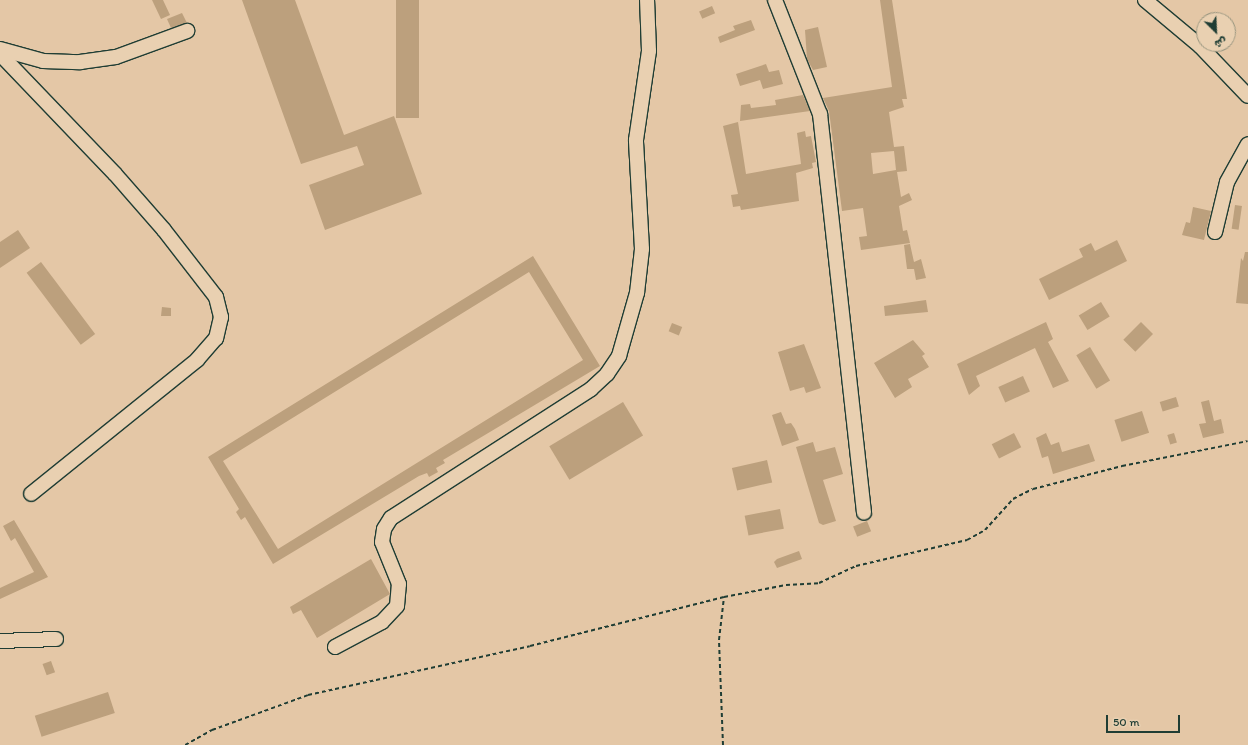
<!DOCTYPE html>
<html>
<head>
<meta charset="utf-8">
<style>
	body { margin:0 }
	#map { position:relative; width:1248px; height:745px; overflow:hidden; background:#e4c7a6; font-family:Itim,"Playpen Sans Arabic",sans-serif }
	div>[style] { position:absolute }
	.building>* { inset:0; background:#bca07d; transform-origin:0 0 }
	.path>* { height:2px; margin-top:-1px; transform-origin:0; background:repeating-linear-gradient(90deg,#1f3d34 0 4px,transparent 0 7px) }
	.roads { filter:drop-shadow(1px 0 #1f3d34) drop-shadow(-1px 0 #1f3d34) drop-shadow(0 1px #1f3d34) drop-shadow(0 -1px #1f3d34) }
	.minor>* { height:14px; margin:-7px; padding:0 7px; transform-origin:7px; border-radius:7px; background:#e9d0b1 }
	span { translate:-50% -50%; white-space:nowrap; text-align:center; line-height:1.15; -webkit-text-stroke:3px #e9d0b1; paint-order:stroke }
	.north { position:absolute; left:1196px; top:12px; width:40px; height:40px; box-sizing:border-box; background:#e9d0b1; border:1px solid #98957f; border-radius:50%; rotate:156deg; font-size:11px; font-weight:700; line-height:16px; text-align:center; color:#1f3d34 }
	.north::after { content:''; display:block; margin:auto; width:14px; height:18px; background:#1f3d34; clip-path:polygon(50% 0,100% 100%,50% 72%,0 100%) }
	.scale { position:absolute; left:1106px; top:715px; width:74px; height:18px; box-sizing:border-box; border:2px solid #1f3d34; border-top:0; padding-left:5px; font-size:12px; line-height:14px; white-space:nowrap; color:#1f3d34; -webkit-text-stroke:3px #e9d0b1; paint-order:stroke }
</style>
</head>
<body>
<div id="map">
	<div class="building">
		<i style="clip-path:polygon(152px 0,163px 0,170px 15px,161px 19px)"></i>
		<i style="clip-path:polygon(242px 0,295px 0,344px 135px,394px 116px,422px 194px,325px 230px,309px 185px,364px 165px,357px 146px,301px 164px)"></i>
		<i style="left:396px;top:0;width:23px;height:118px"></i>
		<i style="clip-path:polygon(evenodd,880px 0,892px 0,907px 99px,902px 99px,904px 107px,889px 112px,894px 147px,904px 146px,907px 171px,897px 172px,901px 197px,909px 193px,912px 200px,899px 206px,903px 231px,907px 230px,910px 243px,861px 250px,859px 237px,867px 236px,863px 208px,842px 211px,829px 111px,823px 98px,892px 87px,880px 0,894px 151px,896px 170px,873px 174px,871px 153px,894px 151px)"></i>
		<i style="left:712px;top:6px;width:8px;height:14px;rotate:67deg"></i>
		<i style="clip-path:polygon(182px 13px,187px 23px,171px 28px,167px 19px)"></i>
		<i style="clip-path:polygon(751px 20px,755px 30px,720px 43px,718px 37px,735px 30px,733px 26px)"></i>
		<i style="clip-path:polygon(818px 27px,827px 67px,813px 70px,807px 59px,805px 30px)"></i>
		<i style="clip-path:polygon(766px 64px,769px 72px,779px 70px,783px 84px,763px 89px,760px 80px,740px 86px,736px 74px)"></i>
		<i style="clip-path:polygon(803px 95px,810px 111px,740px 121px,741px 105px,750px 104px,751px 108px,776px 105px,775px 100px)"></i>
		<i style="clip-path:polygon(738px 122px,746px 174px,801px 164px,797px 133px,805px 131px,806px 137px,811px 136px,816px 162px,812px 163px,813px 168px,796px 173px,799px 201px,741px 210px,740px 206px,733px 207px,731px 195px,738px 194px,723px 126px)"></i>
		<i style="left:1235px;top:205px;width:7px;height:24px;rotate:8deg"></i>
		<i style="clip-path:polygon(1193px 207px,1211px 211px,1204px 240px,1182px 235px,1186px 222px,1190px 223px)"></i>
		<i style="clip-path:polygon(18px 230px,30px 248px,0 268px,0 242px)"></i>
		<i style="clip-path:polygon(1117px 240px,1127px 261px,1049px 300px,1039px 279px,1083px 257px,1079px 249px,1091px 243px,1095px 251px)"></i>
		<i style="clip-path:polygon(910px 244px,914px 262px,921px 259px,926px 278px,916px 280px,914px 269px,907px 269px,904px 245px)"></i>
		<i style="clip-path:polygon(1245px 252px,1248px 252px,1248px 304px,1236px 303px,1241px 258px,1243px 261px)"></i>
		<i style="clip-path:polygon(evenodd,533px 256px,600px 366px,443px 460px,445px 463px,436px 468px,438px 472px,429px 477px,427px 473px,419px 476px,273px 564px,245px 517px,241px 520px,236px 512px,239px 509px,208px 457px,533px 256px,529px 272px,583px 360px,278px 549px,223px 461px,529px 272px)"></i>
		<i style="left:41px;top:262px;width:90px;height:18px;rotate:53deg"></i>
		<i style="clip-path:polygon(926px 300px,928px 312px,885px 316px,884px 306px)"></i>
		<i style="left:1101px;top:302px;width:17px;height:26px;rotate:59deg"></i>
		<i style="clip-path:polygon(162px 307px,171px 308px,171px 316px,161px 316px)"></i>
		<i style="clip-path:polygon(1046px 322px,1053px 339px,1048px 342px,1069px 381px,1053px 388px,1035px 348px,976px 376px,980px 386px,969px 395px,957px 364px)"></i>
		<i style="left:1141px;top:322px;width:17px;height:25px;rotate:45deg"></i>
		<i style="left:672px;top:323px;width:11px;height:9px;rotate:22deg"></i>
		<i style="clip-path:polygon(913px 340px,925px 354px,922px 356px,929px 367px,908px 379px,912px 387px,895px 398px,874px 363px)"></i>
		<i style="clip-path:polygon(804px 344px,821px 388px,806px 393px,804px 387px,790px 391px,778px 352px)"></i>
		<i style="left:1090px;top:347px;width:39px;height:16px;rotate:59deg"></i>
		<i style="left:1023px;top:376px;width:17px;height:27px;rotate:66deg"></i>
		<i style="left:1176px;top:397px;width:10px;height:17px;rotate:73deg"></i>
		<i style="clip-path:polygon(1209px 400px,1214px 421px,1221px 419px,1224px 433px,1203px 438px,1199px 424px,1206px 423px,1201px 402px)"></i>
		<i style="left:623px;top:402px;width:39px;height:86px;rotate:59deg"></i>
		<i style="left:1142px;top:411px;width:23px;height:29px;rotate:72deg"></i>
		<i style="clip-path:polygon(781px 412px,786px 424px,791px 423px,795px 429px,799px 440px,782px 446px,772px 415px)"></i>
		<i style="left:1014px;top:433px;width:16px;height:25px;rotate:63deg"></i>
		<i style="clip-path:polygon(1046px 433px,1051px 445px,1059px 442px,1062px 452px,1089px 444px,1095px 461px,1053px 474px,1048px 456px,1042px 458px,1036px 438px)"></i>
		<i style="left:1174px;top:433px;width:10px;height:7px;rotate:73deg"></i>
		<i style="clip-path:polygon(813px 442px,816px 452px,835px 447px,843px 474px,823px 480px,836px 521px,823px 525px,819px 523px,796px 447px)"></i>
		<i style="left:767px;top:460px;width:23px;height:36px;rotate:77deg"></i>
		<i style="left:780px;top:509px;width:20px;height:36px;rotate:79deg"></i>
		<i style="clip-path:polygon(14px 520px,48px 577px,0 599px,0 588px,34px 572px,15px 538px,11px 541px,3px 526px)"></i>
		<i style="left:867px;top:521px;width:11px;height:15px;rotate:68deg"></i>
		<i style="clip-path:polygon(799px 551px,802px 559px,777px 568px,774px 562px,777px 559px)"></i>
		<i style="clip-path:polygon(371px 559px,390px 594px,317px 638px,301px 610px,293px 614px,290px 607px)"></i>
		<i style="left:51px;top:661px;width:12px;height:9px;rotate:70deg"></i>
		<i style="left:108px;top:692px;width:22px;height:77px;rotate:72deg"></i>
	</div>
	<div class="path">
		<i style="left:185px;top:745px;width:31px;rotate:-29deg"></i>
		<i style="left:212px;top:730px;width:102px;rotate:-20deg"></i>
		<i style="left:308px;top:695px;width:227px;rotate:-12.4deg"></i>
		<i style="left:530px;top:646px;width:200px;rotate:-14.2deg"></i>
		<i style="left:724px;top:597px;width:63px;rotate:-11deg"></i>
		<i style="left:786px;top:585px;width:33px;rotate:-3deg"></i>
		<i style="left:819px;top:583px;width:41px;rotate:-24.7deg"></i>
		<i style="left:856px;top:566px;width:114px;rotate:-13.2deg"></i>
		<i style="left:967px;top:540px;width:21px;rotate:-29deg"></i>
		<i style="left:985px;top:530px;width:42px;rotate:-47.9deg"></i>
		<i style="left:1013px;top:499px;width:22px;rotate:-27deg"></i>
		<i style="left:1033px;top:489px;width:92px;rotate:-14.5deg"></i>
		<i style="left:1122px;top:466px;width:128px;rotate:-11.2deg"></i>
		<i style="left:723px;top:745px;width:105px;rotate:-92.2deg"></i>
		<i style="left:719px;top:640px;width:43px;rotate:-83.4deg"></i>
	</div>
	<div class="roads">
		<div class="minor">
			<i style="left:775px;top:0;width:123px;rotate:68.5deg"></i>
			<i style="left:820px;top:114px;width:401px;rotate:83.7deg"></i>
			<i style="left:1145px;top:0;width:72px;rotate:39.9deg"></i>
			<i style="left:1200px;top:46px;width:69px;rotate:46.2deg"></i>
			<i style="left:0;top:49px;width:45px;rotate:15.6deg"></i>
			<i style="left:43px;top:61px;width:37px;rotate:2deg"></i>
			<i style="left:80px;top:62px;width:36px;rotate:-8deg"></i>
			<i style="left:116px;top:57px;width:76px;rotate:-20.1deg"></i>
			<i style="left:0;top:54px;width:166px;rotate:46.2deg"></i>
			<i style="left:115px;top:174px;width:74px;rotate:48.8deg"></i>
			<i style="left:164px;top:230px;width:85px;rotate:52.2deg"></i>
			<i style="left:216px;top:297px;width:21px;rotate:76deg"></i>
			<i style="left:221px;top:317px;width:22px;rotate:103deg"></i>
			<i style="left:216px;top:338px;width:29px;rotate:131deg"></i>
			<i style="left:197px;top:360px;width:213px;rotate:141.1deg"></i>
			<i style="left:1215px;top:232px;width:51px;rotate:-76.5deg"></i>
			<i style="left:1227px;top:182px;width:43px;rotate:-61.1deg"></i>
			<i style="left:0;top:641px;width:56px;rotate:-2deg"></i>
			<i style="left:335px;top:647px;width:53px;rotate:-28deg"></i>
			<i style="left:382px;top:622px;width:22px;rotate:-47deg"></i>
			<i style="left:397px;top:606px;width:22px;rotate:-85deg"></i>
			<i style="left:399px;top:584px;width:45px;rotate:-112deg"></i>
			<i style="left:382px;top:542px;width:13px;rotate:-81deg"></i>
			<i style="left:384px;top:529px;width:13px;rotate:-58deg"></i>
			<i style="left:391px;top:518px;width:238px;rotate:-32.8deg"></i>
			<i style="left:591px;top:389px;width:22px;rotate:-43deg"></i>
			<i style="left:607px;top:374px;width:22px;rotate:-56deg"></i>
			<i style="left:619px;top:356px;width:66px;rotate:-74.1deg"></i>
			<i style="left:637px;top:293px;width:44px;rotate:-83.5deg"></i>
			<i style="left:642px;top:249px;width:109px;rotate:-93.2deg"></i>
			<i style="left:636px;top:140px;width:90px;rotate:-81.7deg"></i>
			<i style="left:649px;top:51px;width:51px;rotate:-92.2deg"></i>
		</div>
	</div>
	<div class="north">ش</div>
	<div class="scale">50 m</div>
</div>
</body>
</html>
